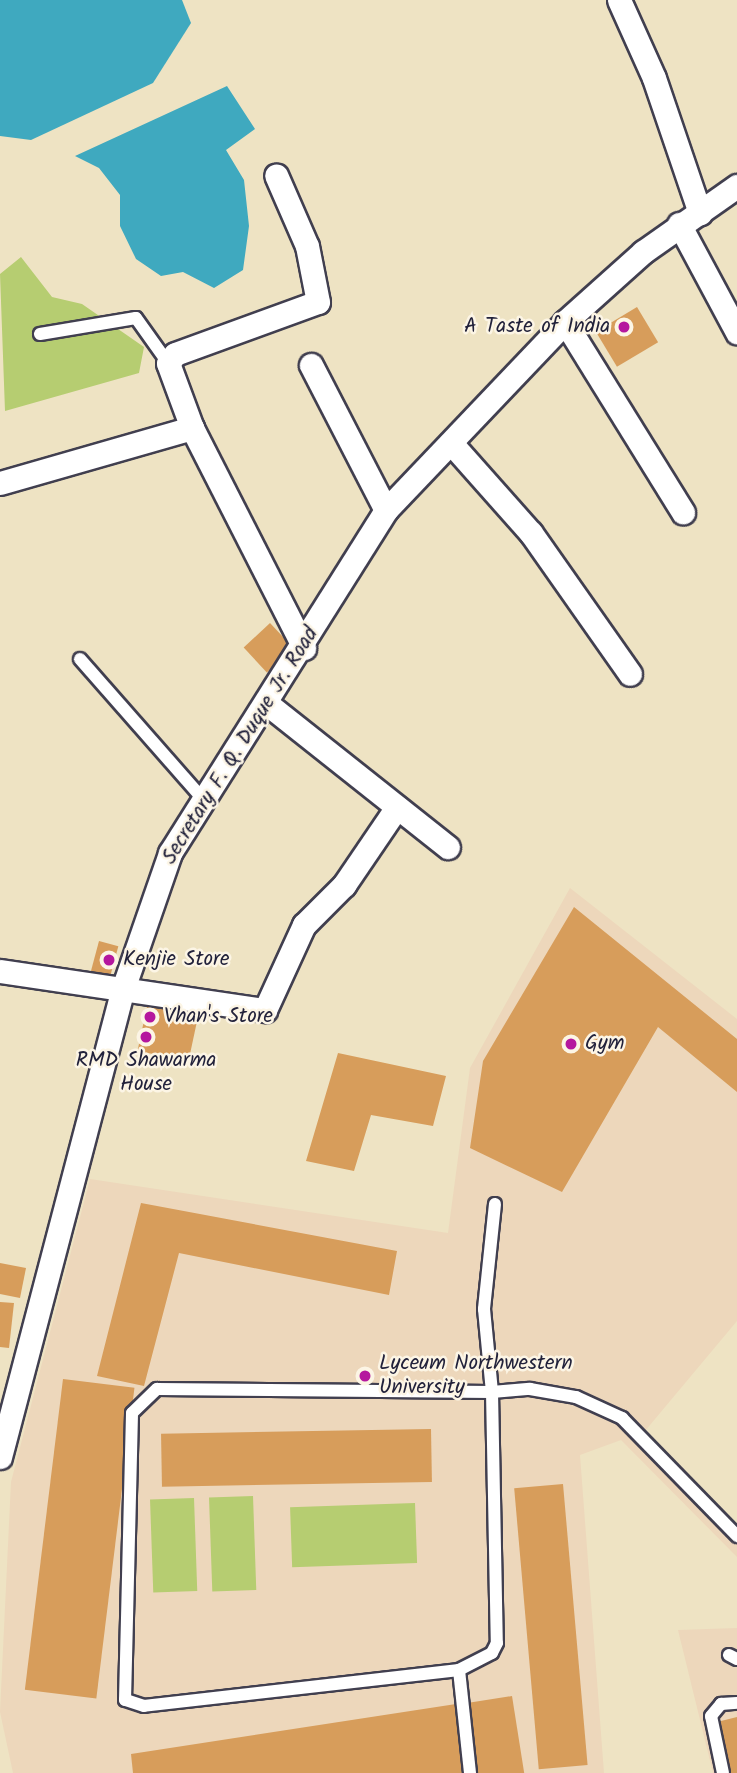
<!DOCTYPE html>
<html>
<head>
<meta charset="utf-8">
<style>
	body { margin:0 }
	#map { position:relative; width:737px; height:1773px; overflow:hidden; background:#eee3c3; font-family:Kalam,sans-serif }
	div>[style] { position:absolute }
	.built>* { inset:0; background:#edd7bb }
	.green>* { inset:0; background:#b6cd71; transform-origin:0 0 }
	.water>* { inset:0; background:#3fa9bf }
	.building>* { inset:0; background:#d79d5b; transform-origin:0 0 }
	.roads { filter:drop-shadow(2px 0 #413f4f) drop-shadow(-2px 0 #413f4f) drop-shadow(0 2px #413f4f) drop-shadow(0 -2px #413f4f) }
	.service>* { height:12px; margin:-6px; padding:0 6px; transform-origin:6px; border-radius:6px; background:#fff }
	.minor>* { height:23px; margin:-11.5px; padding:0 11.5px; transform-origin:11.5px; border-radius:11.5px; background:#fff }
	.dots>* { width:19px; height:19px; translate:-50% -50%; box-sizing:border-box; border:4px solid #fcf5e5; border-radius:50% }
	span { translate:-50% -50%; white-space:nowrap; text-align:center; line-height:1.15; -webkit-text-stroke:5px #fcf5e5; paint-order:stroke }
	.poi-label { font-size:21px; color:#22223b }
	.right { translate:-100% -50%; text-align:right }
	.left { translate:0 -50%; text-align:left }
	.street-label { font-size:21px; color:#22223b }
</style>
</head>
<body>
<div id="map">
	<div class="built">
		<i style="clip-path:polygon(570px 888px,737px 1019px,737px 1321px,645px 1431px,737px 1525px,737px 1557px,621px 1440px,580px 1455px,604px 1773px,13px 1773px,0 1712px,11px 1482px,90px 1179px,448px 1233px,470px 1068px)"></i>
		<i style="clip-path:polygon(737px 1628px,737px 1773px,713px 1773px,678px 1630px)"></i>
	</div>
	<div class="green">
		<i style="clip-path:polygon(21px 257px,52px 297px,82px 304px,144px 347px,139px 373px,5px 411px,0 274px)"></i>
		<i style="left:253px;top:1496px;width:94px;height:44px;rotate:88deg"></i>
		<i style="left:194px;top:1498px;width:93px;height:44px;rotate:88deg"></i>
		<i style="left:415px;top:1503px;width:60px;height:125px;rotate:88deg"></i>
	</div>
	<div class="water">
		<i style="clip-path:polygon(0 0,182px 0,191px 23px,153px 83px,31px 140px,0 136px)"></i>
		<i style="clip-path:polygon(227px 86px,255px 129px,226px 150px,244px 180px,249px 226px,243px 270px,214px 288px,183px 272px,161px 276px,136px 259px,120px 226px,120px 195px,99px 168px,75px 156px)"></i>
	</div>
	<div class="building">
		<i style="left:637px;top:307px;width:41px;height:48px;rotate:59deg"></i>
		<i style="left:270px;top:623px;width:34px;height:36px;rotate:47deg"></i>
		<i style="clip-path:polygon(574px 907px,737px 1039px,737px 1092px,658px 1027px,562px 1192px,470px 1148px,483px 1061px)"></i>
		<i style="left:99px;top:941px;width:20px;height:31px;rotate:15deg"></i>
		<i style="left:149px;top:997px;width:52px;height:55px;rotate:12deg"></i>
		<i style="clip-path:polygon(338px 1053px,446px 1076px,433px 1126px,371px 1115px,354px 1171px,306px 1161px)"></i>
		<i style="clip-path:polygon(141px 1203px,397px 1251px,389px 1295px,179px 1253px,144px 1386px,97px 1376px)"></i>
		<i style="clip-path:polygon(0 1263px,26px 1268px,20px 1298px,0 1294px)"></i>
		<i style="clip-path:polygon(0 1302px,14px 1303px,9px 1348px,0 1347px)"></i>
		<i style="left:63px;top:1379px;width:72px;height:313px;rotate:7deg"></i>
		<i style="left:431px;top:1429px;width:53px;height:270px;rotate:89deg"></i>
		<i style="left:563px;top:1484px;width:282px;height:49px;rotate:85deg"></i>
		<i style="left:512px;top:1696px;width:78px;height:47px;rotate:81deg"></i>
		<i style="clip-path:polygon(456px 1704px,468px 1773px,133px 1773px,131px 1754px)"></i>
		<i style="clip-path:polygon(737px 1717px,737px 1773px,728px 1773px,717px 1722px)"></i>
	</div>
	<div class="roads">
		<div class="service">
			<i style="left:40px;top:334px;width:97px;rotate:-9.5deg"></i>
			<i style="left:136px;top:318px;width:55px;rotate:54.6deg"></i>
			<i style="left:80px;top:659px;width:186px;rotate:48.7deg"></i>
			<i style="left:495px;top:1204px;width:106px;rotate:96deg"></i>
			<i style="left:484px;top:1309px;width:83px;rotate:84.5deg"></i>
			<i style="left:492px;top:1392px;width:251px;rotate:88.9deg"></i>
			<i style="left:497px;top:1643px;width:11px;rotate:117deg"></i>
			<i style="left:492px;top:1653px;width:37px;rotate:153deg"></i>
			<i style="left:459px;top:1670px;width:317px;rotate:173.5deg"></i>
			<i style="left:144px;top:1706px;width:20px;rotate:-162deg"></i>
			<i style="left:125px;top:1700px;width:287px;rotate:-88.6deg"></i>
			<i style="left:132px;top:1413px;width:35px;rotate:-44deg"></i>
			<i style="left:157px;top:1389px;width:335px;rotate:0.5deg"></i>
			<i style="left:492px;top:1392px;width:38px;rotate:-5deg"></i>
			<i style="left:530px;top:1389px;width:47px;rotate:9.9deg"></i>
			<i style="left:576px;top:1397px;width:51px;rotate:24.5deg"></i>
			<i style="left:622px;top:1418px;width:165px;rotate:45.7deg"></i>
			<i style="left:729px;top:1655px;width:9px;rotate:27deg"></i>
			<i style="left:459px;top:1670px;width:104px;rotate:83.9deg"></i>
			<i style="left:723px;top:1773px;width:58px;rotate:-101.9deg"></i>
			<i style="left:711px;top:1716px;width:16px;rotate:-50deg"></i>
			<i style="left:721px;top:1704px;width:16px;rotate:-4deg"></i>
		</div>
		<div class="minor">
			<i style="left:619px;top:0;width:85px;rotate:65.8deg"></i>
			<i style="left:654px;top:78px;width:143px;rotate:71.2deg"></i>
			<i style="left:679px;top:224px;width:123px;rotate:61.8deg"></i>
			<i style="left:565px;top:322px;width:224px;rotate:58.2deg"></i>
			<i style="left:311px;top:365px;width:163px;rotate:62.7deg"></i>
			<i style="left:192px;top:428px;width:69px;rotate:-110.3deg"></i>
			<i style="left:168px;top:363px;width:11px;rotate:-52deg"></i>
			<i style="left:175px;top:354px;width:152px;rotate:-20deg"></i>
			<i style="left:318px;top:302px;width:57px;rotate:-101.1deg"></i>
			<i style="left:307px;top:246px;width:77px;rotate:-113.6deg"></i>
			<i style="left:451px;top:443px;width:120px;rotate:48.4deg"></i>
			<i style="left:531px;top:533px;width:172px;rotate:54.9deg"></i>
			<i style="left:0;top:483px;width:200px;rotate:-16deg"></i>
			<i style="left:192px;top:428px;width:247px;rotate:63deg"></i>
			<i style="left:266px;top:703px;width:232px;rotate:38.4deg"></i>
			<i style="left:0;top:971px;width:268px;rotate:8.4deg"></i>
			<i style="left:265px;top:1010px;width:94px;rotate:-65.4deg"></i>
			<i style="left:304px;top:925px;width:57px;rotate:-45deg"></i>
			<i style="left:344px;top:885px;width:94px;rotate:-55.8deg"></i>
			<i style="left:0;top:1457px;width:487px;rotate:-75.3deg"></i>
			<i style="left:124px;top:986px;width:141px;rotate:-70.9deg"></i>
			<i style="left:170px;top:853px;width:405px;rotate:-57.8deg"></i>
			<i style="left:386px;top:510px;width:260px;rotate:-46.4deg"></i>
			<i style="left:565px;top:322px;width:105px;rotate:-41.9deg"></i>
			<i style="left:643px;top:252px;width:115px;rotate:-35.1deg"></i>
		</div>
	</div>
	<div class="dots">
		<i style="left:624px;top:327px;background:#b5179e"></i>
		<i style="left:109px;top:960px;background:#b5179e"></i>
		<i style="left:150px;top:1017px;background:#b5179e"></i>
		<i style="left:146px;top:1037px;background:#b5179e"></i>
		<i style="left:571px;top:1044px;background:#b5179e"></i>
		<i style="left:365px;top:1376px;background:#b5179e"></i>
	</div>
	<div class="poi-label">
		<span class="right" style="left:610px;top:327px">A Taste of India</span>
		<span class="left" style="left:123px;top:960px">Kenjie Store</span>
		<span class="left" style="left:164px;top:1017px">Vhan's Store</span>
		<span class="left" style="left:585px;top:1044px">Gym</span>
		<span style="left:146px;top:1073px">RMD Shawarma<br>House</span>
		<span class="left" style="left:379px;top:1376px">Lyceum Northwestern<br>University</span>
	</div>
	<div class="street-label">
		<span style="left:241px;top:746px;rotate:-58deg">Secretary F. Q. Duque Jr. Road</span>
	</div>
</div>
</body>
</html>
